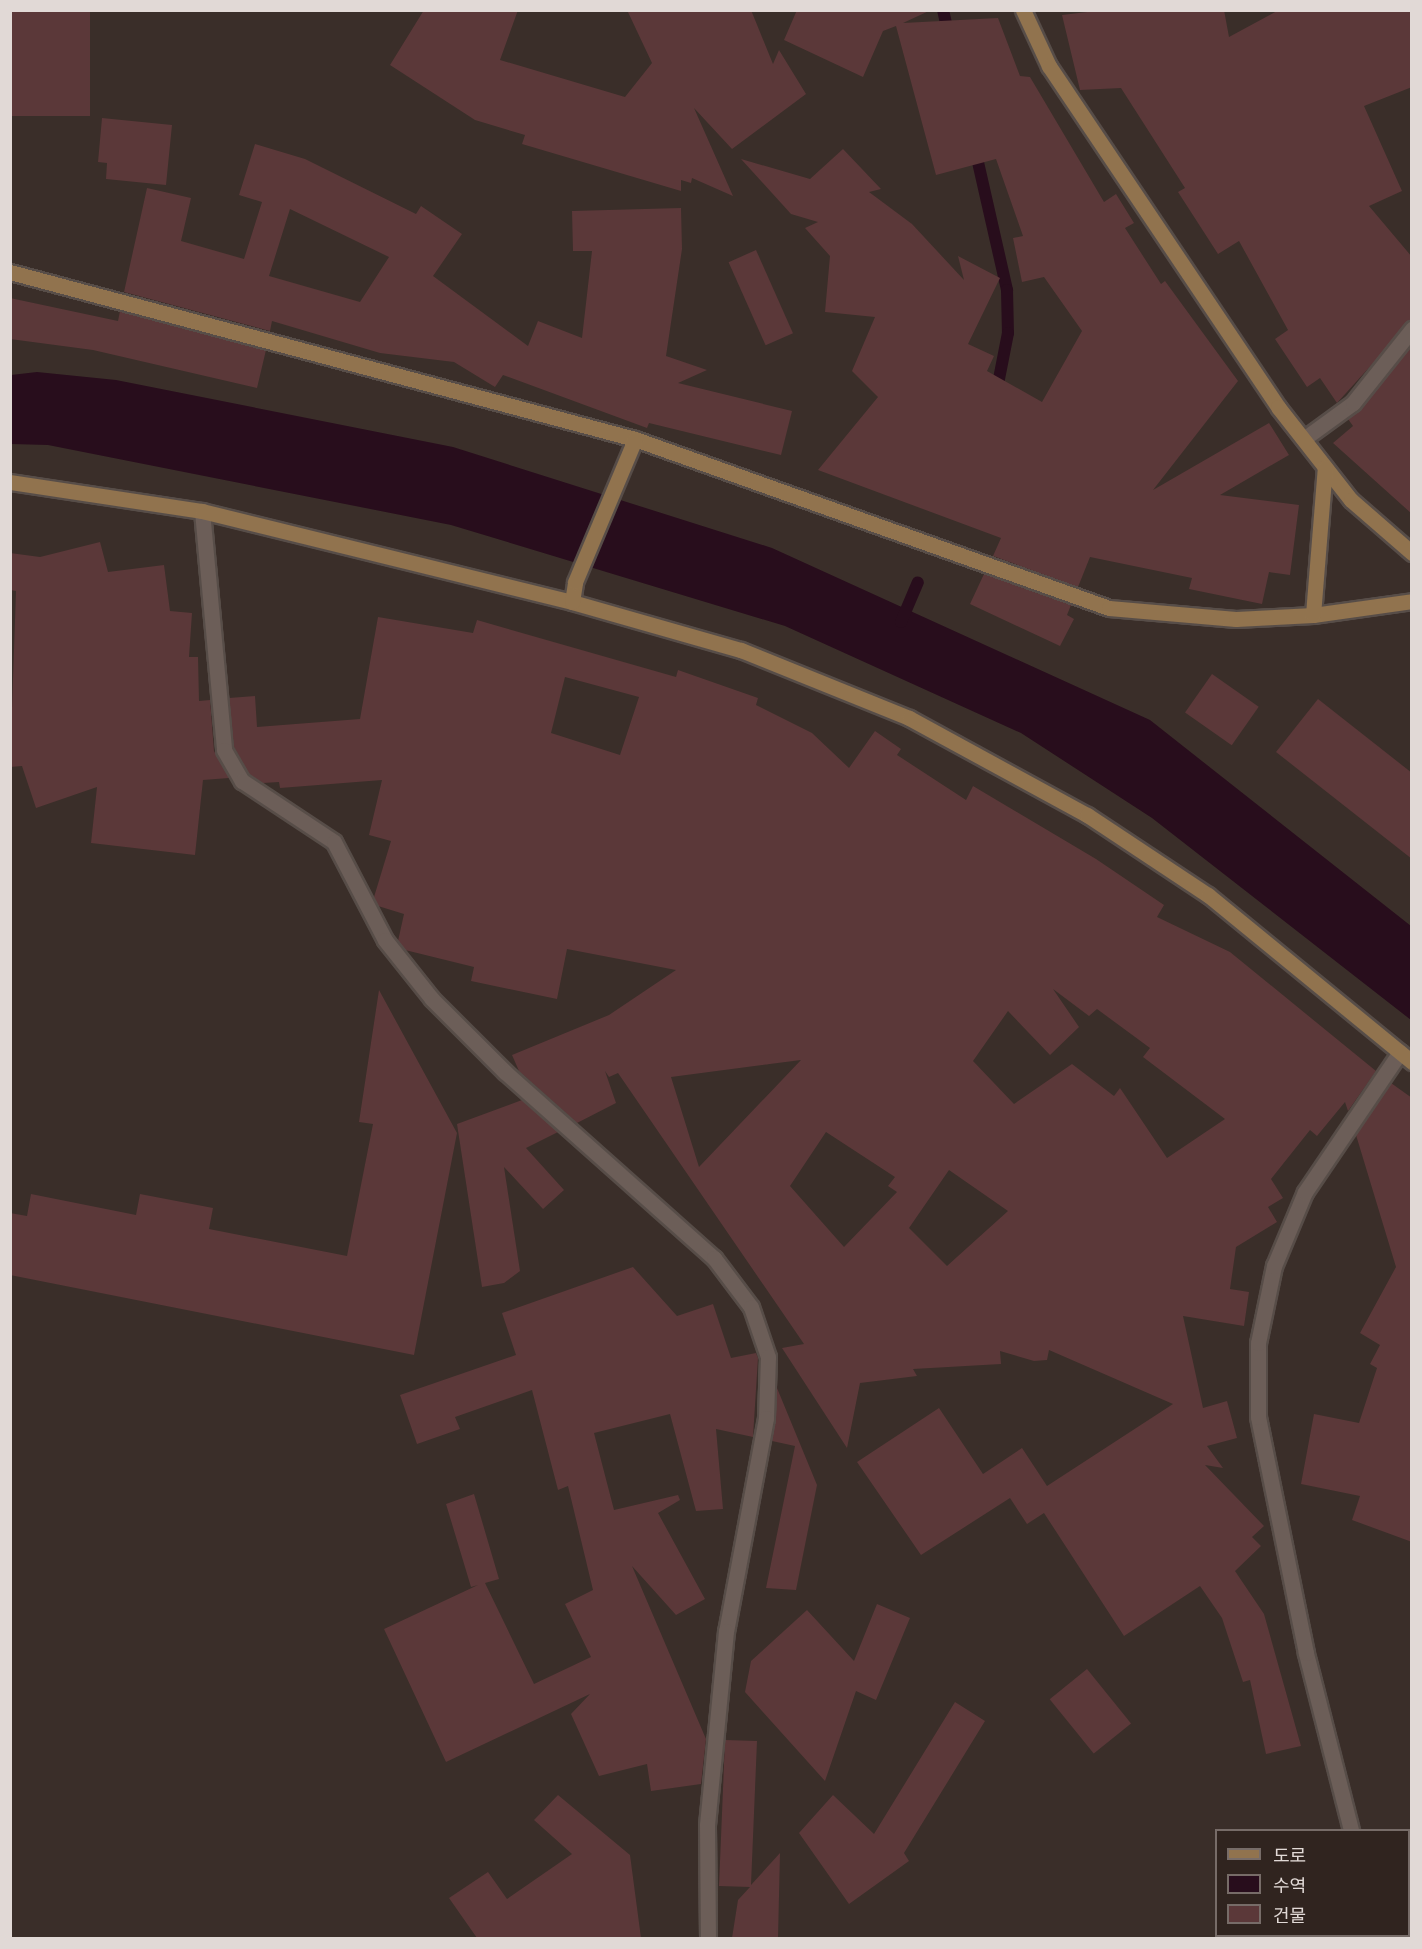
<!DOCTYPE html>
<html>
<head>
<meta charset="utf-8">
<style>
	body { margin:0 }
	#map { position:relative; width:1422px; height:1949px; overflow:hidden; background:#3a2e29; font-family:"Open Sans","Noto Sans KR",sans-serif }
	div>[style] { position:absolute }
	.water>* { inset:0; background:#280d1c }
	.stream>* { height:12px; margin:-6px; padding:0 6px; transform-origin:6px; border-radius:6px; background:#280d1c }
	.building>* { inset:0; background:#5b3839; transform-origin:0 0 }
	.roads { filter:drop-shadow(2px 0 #574d48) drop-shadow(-2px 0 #574d48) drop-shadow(0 2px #574d48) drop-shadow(0 -2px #574d48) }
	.street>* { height:15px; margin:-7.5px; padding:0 7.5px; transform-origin:7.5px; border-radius:7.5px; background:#6c5e58 }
	.secondary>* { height:15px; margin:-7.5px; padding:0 7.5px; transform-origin:7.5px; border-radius:7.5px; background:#91734e }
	span { translate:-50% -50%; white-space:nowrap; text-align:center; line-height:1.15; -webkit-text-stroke:4.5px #30241f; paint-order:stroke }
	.frame { position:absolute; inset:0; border:12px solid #e1d9d6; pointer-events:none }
	.legend { position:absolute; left:1215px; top:1829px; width:195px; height:108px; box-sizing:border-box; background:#30241f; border:2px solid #776c68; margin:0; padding:8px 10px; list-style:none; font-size:18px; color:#e1d9d6 }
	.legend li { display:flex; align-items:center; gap:12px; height:30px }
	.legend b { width:30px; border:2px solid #776c68 }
</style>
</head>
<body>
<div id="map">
	<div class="water">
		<i style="clip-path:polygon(37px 372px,116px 380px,453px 447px,772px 548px,1150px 720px,1411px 926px,1411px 1020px,1152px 818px,1021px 733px,785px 626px,451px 525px,48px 445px,11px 444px,11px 375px)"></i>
	</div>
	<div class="stream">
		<i style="left:943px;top:10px;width:27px;rotate:77deg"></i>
		<i style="left:975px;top:149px;width:145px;rotate:77.2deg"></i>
		<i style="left:1007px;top:290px;width:43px;rotate:88.7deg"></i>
		<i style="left:1008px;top:333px;width:62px;rotate:101.1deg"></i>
		<i style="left:901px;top:622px;width:43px;rotate:-67deg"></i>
	</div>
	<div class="building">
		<i style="left:10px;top:10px;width:80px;height:106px"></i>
		<i style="clip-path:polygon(424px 10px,518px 10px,500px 60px,625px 97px,652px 63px,627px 10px,751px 10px,773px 64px,779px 50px,806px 94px,732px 149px,694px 108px,733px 196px,692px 178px,691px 183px,681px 180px,681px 191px,522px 144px,525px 135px,475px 120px,390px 65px)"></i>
		<i style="clip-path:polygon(797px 10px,931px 10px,903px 23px,998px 18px,1020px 76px,1030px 77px,1104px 202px,1116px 194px,1134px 223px,1125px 228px,1161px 284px,1165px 281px,1238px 381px,1153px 490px,1269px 423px,1289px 455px,1220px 495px,1299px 505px,1290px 575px,1269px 572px,1262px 604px,1189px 589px,1192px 578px,1090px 557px,1078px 587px,993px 556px,1001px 538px,818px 470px,878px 397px,852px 371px,875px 317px,825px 312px,830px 256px,805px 228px,818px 222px,791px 214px,741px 159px,810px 179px,843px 149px,881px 189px,869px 192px,912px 224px,964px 280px,958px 256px,1000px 278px,968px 344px,994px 356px,987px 371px,1042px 402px,1082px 331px,1044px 277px,1022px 282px,1013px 238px,1023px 236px,996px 159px,936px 175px,896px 26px,883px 31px,863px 77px,784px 40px)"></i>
		<i style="clip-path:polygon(1104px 10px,1224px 10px,1229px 37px,1279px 10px,1412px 10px,1412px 87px,1364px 106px,1402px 191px,1369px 206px,1412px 257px,1412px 320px,1337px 403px,1320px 378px,1307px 387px,1275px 339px,1288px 330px,1239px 241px,1218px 254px,1178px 192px,1185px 188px,1121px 88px,1080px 90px,1062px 15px)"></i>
		<i style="clip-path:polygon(102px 118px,172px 125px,166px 185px,106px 179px,107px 163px,98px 162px)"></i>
		<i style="clip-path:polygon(evenodd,255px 144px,305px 159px,416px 214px,421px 206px,462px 234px,433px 276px,528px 346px,538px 321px,582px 338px,592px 251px,573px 251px,572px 211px,681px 208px,682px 249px,666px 356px,707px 370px,678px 383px,792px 411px,781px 455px,649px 423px,647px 428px,503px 375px,495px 387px,454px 362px,380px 353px,272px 321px,270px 331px,124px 292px,147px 188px,191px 198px,181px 241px,244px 259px,262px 202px,239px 195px,255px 144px,290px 209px,389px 257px,360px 302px,269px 276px,290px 209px)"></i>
		<i style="left:756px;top:250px;width:91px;height:30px;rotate:66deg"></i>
		<i style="clip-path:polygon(10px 298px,118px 321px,120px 311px,266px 350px,257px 388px,93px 350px,10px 339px)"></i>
		<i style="clip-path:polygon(1412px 345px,1412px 514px,1333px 443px,1353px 426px,1348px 419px)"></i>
		<i style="clip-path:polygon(100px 542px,108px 572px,164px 565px,170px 611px,192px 613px,189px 657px,198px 657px,199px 701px,210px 700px,214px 751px,229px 778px,203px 780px,195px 855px,91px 843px,97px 787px,36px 808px,22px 766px,10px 767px,16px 591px,10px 590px,10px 553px,40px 557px)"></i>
		<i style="clip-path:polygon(984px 574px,1071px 605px,1067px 615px,1074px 619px,1060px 646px,970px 604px)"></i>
		<i style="clip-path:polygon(evenodd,378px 617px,473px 633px,477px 620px,676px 677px,678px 670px,758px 698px,756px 705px,812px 733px,849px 768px,875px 731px,901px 749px,897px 755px,966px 800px,973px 786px,1096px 859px,1164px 905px,1157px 917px,1230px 952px,1376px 1071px,1348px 1111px,1345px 1102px,1317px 1136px,1310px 1130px,1271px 1179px,1283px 1198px,1268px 1207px,1277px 1222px,1236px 1247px,1230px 1289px,1249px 1292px,1244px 1326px,1183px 1316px,1203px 1408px,1227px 1401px,1237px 1438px,1207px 1446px,1223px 1468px,1205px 1465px,1264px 1526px,1252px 1537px,1261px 1546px,1235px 1571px,1264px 1614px,1301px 1746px,1266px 1754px,1250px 1680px,1243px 1682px,1222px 1618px,1200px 1586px,1124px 1636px,1044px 1513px,1027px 1524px,1010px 1498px,921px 1555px,857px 1462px,939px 1408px,983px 1474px,1022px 1448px,1047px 1486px,1173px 1404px,1049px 1350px,1047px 1360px,1034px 1361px,1000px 1351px,1001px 1364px,913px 1369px,917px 1376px,860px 1383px,847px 1448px,782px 1348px,804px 1344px,618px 1073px,609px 1077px,605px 1071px,616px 1103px,577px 1123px,519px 1071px,512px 1055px,609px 1015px,676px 970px,567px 949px,557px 999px,471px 981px,474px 967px,405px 950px,398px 941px,404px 914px,378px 906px,374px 897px,391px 841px,369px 835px,382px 780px,280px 788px,279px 782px,263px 783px,249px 774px,234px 747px,229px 698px,255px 696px,257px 727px,360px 719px,378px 617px,565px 677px,639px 697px,620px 755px,551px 733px,565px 677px,378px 617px,1053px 989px,1089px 1016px,1097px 1009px,1150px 1048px,1143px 1057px,1225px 1119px,1167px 1158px,1120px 1088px,1114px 1096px,1072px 1064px,1014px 1104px,973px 1061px,1008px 1011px,1050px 1055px,1079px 1027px,1053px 989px,378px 617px,801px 1060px,699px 1167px,671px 1077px,801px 1060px,378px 617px,826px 1132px,895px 1177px,888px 1186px,897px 1192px,844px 1247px,790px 1186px,826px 1132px,378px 617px,949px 1170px,1008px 1211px,947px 1266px,909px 1228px,949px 1170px)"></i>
		<i style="left:1212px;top:674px;width:57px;height:47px;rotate:35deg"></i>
		<i style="clip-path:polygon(1318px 699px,1412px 773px,1412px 859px,1276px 752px)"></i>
		<i style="clip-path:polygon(379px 990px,457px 1133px,414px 1355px,10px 1275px,10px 1213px,27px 1216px,31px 1194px,136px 1215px,140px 1194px,213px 1208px,209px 1229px,347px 1256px,373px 1124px,359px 1122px)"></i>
		<i style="clip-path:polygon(1391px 1083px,1412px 1098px,1412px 1542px,1352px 1520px,1360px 1496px,1301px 1484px,1314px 1414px,1359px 1423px,1377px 1368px,1370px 1364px,1380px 1345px,1360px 1333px,1396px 1267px,1356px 1135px)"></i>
		<i style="clip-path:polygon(522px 1100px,558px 1132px,526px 1148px,564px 1190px,543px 1209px,504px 1167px,520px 1271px,504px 1283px,482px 1287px,457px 1124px)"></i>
		<i style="clip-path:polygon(633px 1267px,677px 1316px,713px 1304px,731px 1358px,756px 1353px,758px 1358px,753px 1437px,716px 1429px,723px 1509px,696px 1511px,670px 1414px,594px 1433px,614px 1510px,678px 1495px,680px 1500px,658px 1513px,705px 1599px,676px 1615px,632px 1566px,706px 1739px,701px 1784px,651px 1791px,647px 1764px,599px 1776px,571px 1714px,590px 1694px,446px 1762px,384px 1629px,478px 1585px,471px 1587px,446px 1504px,474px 1494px,499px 1579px,485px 1583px,534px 1684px,591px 1657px,565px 1604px,593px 1590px,568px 1486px,558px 1490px,532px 1390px,455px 1417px,460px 1429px,417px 1444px,400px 1395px,516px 1355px,502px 1313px)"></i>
		<i style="clip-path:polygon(777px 1388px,817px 1485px,796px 1590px,766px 1588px,795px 1446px,772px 1441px)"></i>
		<i style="clip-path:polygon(877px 1604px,910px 1618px,876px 1700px,856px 1691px,825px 1781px,745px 1692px,751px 1661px,807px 1610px,854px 1661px)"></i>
		<i style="left:1087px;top:1669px;width:70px;height:48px;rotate:51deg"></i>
		<i style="clip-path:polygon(955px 1702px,985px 1721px,904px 1853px,909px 1861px,849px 1904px,799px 1833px,833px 1795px,874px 1834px)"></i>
		<i style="clip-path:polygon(725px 1740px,757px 1741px,751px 1885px,780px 1853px,778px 1938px,732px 1938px,738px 1900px,750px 1887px,719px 1886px)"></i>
		<i style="clip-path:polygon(558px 1795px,630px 1855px,641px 1938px,477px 1938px,449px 1898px,488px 1872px,507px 1899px,572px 1854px,534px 1820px)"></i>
	</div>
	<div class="roads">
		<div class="street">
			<i style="left:1305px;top:438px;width:59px;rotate:-36.1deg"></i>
			<i style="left:1353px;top:403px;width:95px;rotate:-51.4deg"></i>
			<i style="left:202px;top:511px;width:240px;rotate:84.7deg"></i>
			<i style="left:224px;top:750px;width:36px;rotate:60deg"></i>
			<i style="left:242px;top:781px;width:110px;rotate:33.5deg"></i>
			<i style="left:334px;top:842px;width:110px;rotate:62.5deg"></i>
			<i style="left:385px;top:940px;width:75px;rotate:51.5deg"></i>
			<i style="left:432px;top:999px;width:103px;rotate:45deg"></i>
			<i style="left:505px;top:1072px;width:280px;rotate:41.7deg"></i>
			<i style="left:714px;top:1258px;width:61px;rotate:52.9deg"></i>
			<i style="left:751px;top:1307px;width:53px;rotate:71.2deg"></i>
			<i style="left:768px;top:1357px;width:61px;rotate:91.9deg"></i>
			<i style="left:766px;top:1418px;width:217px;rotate:100.6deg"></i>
			<i style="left:726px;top:1631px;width:195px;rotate:95.6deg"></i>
			<i style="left:707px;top:1825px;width:113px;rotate:89.5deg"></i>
			<i style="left:1351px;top:1830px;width:183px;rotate:-104.3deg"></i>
			<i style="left:1306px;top:1653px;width:241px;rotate:-101.5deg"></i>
			<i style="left:1258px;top:1417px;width:74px;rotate:-90deg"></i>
			<i style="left:1258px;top:1343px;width:79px;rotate:-78.3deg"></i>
			<i style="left:1274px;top:1266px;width:80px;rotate:-67.3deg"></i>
			<i style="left:1305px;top:1192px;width:169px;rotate:-55.8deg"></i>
			<i style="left:1396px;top:1936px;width:2px;rotate:63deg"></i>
		</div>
		<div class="secondary">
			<i style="left:1023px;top:10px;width:62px;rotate:65.1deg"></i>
			<i style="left:1049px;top:66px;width:411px;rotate:56.1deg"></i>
			<i style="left:1278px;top:407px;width:118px;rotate:51.9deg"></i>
			<i style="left:1351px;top:500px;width:81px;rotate:41deg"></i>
			<i style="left:10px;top:272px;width:647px;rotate:14.96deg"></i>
			<i style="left:635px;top:439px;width:503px;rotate:19.62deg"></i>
			<i style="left:1109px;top:608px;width:127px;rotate:5deg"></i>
			<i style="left:1236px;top:619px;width:77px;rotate:-3deg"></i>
			<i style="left:1313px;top:615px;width:100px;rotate:-8deg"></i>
			<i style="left:10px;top:482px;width:194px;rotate:8.6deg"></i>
			<i style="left:202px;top:511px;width:381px;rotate:13.8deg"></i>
			<i style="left:572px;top:602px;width:176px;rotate:15.9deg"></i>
			<i style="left:741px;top:650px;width:181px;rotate:22deg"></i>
			<i style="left:909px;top:718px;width:203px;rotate:28.6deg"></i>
			<i style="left:1087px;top:815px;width:145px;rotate:33.5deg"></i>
			<i style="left:1208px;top:895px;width:264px;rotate:39.3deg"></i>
			<i style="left:572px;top:602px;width:20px;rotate:-81deg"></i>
			<i style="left:575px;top:582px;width:155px;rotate:-67.2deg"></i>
			<i style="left:1313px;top:615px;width:148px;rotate:-85.4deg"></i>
		</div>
	</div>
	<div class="frame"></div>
	<ul class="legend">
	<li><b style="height:8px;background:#91734e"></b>도로</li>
	<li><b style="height:16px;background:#280d1c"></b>수역</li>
	<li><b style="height:16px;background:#5b3839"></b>건물</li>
	</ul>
</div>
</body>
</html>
